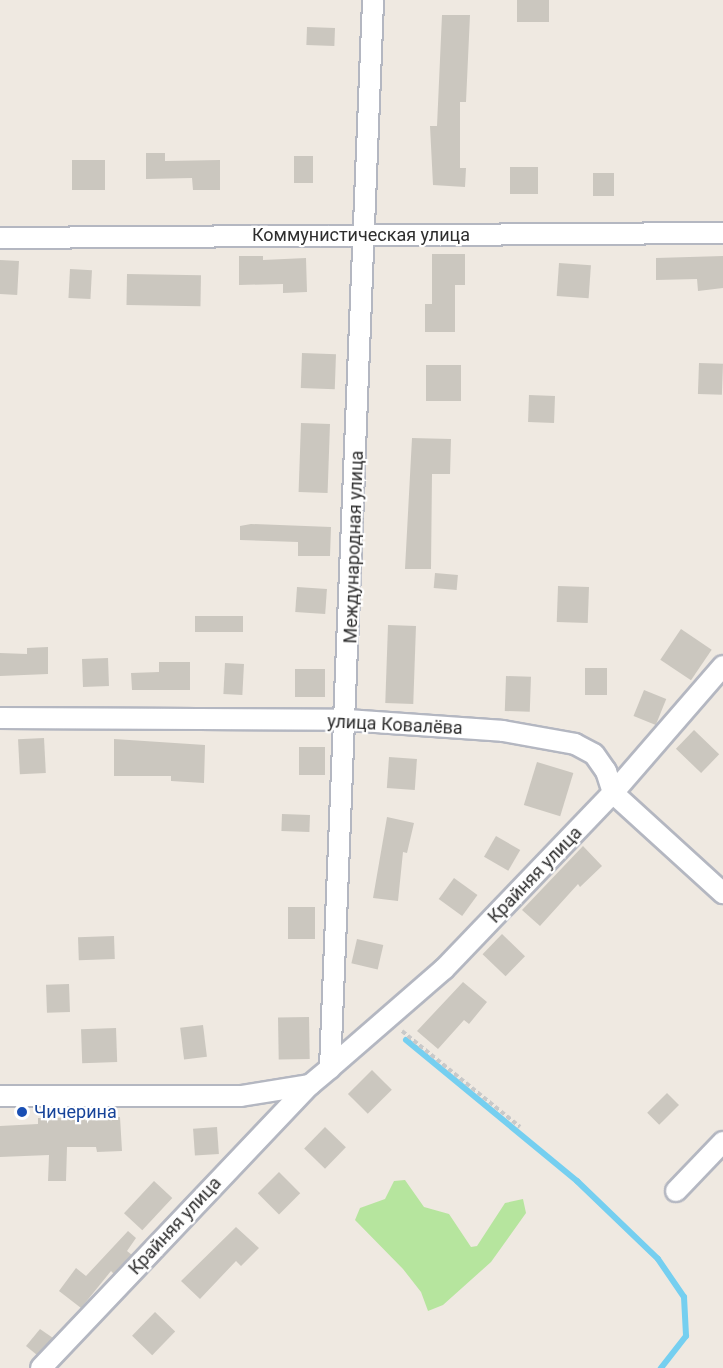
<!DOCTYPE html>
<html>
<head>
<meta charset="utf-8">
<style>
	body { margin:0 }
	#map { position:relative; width:723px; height:1368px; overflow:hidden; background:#efe9e1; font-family:Roboto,sans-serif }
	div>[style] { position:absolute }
	.green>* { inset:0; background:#b6e59e }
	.stream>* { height:6px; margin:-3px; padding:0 3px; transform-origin:3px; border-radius:3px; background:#75cff0 }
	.building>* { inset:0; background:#cbc7bf; transform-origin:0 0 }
	.path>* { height:4px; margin-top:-2px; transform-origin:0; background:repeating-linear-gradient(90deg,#c9c9c9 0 4.5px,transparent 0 7.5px) }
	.roads { filter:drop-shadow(2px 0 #b4b7c1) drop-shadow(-2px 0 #b4b7c1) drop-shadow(0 2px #b4b7c1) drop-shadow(0 -2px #b4b7c1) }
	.minor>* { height:20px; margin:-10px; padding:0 10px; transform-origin:10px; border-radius:10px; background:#fff }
	.dots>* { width:16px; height:16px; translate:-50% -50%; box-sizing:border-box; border:3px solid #fff; border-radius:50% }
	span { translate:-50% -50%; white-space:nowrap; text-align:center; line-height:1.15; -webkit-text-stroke:4.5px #fff; paint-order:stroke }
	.street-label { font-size:18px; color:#2e2e2e }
	.transit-label { font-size:18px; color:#164399 }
	.left { translate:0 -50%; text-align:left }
</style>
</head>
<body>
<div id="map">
	<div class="green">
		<i style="clip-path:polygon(405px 1180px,424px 1207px,449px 1214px,471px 1247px,477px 1246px,505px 1203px,523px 1199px,526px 1213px,491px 1262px,443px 1305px,428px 1311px,421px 1292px,403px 1269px,355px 1220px,360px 1208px,385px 1199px,394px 1181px)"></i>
	</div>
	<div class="stream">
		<i style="left:406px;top:1040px;width:222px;rotate:39.5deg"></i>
		<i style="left:577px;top:1181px;width:112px;rotate:43.9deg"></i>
		<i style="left:658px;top:1259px;width:46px;rotate:55.6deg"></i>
		<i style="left:684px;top:1297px;width:39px;rotate:87deg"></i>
		<i style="left:686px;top:1336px;width:41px;rotate:128deg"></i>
	</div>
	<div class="building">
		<i style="left:517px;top:0;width:32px;height:22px"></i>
		<i style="clip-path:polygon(442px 15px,470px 15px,466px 102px,460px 102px,460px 168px,466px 168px,465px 187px,433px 185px,430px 126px,437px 126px)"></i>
		<i style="left:307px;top:27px;width:28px;height:18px;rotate:2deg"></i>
		<i style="clip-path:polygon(146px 153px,165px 153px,165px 161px,220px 160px,220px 190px,193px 190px,192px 178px,146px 179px)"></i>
		<i style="left:294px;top:156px;width:19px;height:27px"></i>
		<i style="left:72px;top:160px;width:33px;height:30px"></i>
		<i style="left:538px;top:167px;width:27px;height:28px;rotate:90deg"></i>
		<i style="left:593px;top:173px;width:21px;height:23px"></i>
		<i style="clip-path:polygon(432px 254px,465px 254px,465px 285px,455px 285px,455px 332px,425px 332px,425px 304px,432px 304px)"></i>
		<i style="clip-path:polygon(239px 256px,263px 256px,263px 260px,306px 258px,307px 292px,283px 293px,283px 284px,239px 285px)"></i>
		<i style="clip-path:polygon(723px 256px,723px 288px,698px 291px,697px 279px,656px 280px,656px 258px)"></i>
		<i style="left:0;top:260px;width:19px;height:34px;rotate:3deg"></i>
		<i style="left:559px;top:263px;width:32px;height:33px;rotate:4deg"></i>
		<i style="left:70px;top:269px;width:22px;height:29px;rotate:3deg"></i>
		<i style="left:127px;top:274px;width:74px;height:31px;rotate:1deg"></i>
		<i style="left:302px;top:353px;width:34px;height:35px;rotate:2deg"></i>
		<i style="left:699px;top:363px;width:24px;height:31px;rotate:2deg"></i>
		<i style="left:426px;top:365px;width:35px;height:36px"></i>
		<i style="left:529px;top:395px;width:26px;height:27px;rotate:2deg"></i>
		<i style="left:301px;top:423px;width:29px;height:69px;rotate:2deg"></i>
		<i style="clip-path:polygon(412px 438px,451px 439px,450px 474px,432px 474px,431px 569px,405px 569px)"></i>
		<i style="clip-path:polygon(251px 524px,331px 527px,330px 556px,298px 556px,298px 542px,240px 540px,240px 526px)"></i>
		<i style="left:435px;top:573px;width:23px;height:15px;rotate:5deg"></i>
		<i style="left:558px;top:586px;width:31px;height:36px;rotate:2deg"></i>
		<i style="left:297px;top:587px;width:30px;height:25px;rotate:4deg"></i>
		<i style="left:195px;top:616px;width:48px;height:16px"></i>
		<i style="left:388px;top:625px;width:28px;height:78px;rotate:2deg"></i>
		<i style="left:681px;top:629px;width:37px;height:37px;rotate:34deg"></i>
		<i style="clip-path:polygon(48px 647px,48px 674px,0 676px,0 653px,27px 654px,27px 648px)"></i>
		<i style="left:108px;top:658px;width:28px;height:26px;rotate:88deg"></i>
		<i style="clip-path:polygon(159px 662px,190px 662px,190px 690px,132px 690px,131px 673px,159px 672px)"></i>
		<i style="left:225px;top:663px;width:19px;height:31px;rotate:3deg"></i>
		<i style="left:585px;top:668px;width:22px;height:27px"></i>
		<i style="left:295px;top:669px;width:30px;height:28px"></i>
		<i style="left:506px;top:676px;width:25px;height:35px;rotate:2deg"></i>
		<i style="left:644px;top:690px;width:24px;height:28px;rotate:22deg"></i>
		<i style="left:694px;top:730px;width:35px;height:26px;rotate:44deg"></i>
		<i style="left:44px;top:738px;width:35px;height:26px;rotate:87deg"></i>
		<i style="clip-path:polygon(114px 739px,205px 745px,204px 783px,171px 781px,171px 776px,114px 776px)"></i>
		<i style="left:299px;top:747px;width:26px;height:28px"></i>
		<i style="left:389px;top:757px;width:28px;height:31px;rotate:4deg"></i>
		<i style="left:537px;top:762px;width:38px;height:45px;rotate:17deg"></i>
		<i style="left:282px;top:814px;width:28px;height:17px;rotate:2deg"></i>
		<i style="clip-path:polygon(387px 817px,414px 823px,407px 853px,403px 852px,398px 901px,373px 898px)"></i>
		<i style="left:496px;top:836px;width:28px;height:24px;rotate:30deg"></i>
		<i style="clip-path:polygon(583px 846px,602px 866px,580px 887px,578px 884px,540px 926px,522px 910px)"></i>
		<i style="left:454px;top:878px;width:29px;height:26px;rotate:36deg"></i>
		<i style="left:288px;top:907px;width:27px;height:32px"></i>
		<i style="left:502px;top:934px;width:32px;height:28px;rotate:44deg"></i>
		<i style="left:114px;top:936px;width:23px;height:36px;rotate:88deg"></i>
		<i style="left:357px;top:939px;width:27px;height:25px;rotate:13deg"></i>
		<i style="clip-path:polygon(463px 982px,487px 1002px,469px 1024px,464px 1020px,438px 1049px,417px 1031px)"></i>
		<i style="left:69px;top:984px;width:28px;height:23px;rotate:88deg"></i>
		<i style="left:309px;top:1017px;width:42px;height:31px;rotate:89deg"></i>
		<i style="left:203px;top:1025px;width:32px;height:23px;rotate:83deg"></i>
		<i style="left:116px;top:1028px;width:34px;height:35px;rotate:88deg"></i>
		<i style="left:372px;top:1070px;width:28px;height:34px;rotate:45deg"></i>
		<i style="left:667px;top:1093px;width:17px;height:28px;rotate:45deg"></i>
		<i style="clip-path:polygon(120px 1117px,122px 1151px,97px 1152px,96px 1147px,67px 1147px,66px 1181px,48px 1181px,49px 1155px,0 1157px,0 1126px,38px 1124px,38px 1118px)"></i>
		<i style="left:217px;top:1127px;width:27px;height:24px;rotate:86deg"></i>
		<i style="left:325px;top:1127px;width:29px;height:30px;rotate:44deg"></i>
		<i style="left:279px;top:1172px;width:30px;height:30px;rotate:45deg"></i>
		<i style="left:154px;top:1181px;width:25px;height:44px;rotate:43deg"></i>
		<i style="clip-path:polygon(236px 1227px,259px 1248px,241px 1266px,236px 1261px,200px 1299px,181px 1281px)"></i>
		<i style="clip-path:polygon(128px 1231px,136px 1238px,127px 1251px,132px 1255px,114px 1274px,111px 1271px,81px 1308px,59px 1291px,76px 1268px,86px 1276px)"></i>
		<i style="left:155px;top:1312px;width:28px;height:33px;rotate:44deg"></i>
		<i style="clip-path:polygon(40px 1329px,53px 1338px,37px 1355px,26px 1346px)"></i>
	</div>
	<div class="path">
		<i style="left:402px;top:1031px;width:152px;rotate:39.1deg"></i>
	</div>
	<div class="roads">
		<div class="minor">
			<i style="left:0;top:238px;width:723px;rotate:-0.4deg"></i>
			<i style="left:0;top:718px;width:347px;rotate:0.3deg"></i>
			<i style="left:347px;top:720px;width:156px;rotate:4deg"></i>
			<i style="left:503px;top:731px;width:73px;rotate:10.2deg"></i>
			<i style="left:575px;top:744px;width:21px;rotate:28deg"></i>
			<i style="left:594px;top:754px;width:21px;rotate:55deg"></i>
			<i style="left:606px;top:771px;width:23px;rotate:72deg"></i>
			<i style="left:613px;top:793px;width:149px;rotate:42.3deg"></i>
			<i style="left:330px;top:1068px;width:151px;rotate:-41deg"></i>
			<i style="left:444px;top:969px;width:244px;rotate:-46.2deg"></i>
			<i style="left:613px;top:793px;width:168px;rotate:-49.1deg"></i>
			<i style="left:0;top:1096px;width:241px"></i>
			<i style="left:241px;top:1096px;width:70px;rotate:-9.1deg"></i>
			<i style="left:676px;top:1191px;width:68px;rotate:-46.2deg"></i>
			<i style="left:41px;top:1368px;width:390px;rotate:-46.5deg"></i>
			<i style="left:310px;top:1085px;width:26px;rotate:-40deg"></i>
			<i style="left:330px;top:1068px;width:1069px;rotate:-87.69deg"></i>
		</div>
	</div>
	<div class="dots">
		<i style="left:22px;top:1112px;background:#1a4fb4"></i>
	</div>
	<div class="street-label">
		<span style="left:361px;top:235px">Коммунистическая улица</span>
		<span style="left:354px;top:547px;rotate:-88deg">Международная улица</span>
		<span style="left:395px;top:725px;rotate:3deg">улица Ковалёва</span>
		<span style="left:535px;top:875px;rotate:-46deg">Крайняя улица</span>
		<span style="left:175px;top:1226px;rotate:-47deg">Крайняя улица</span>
	</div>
	<div class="transit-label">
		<span class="left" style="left:34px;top:1112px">Чичерина</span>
	</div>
</div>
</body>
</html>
